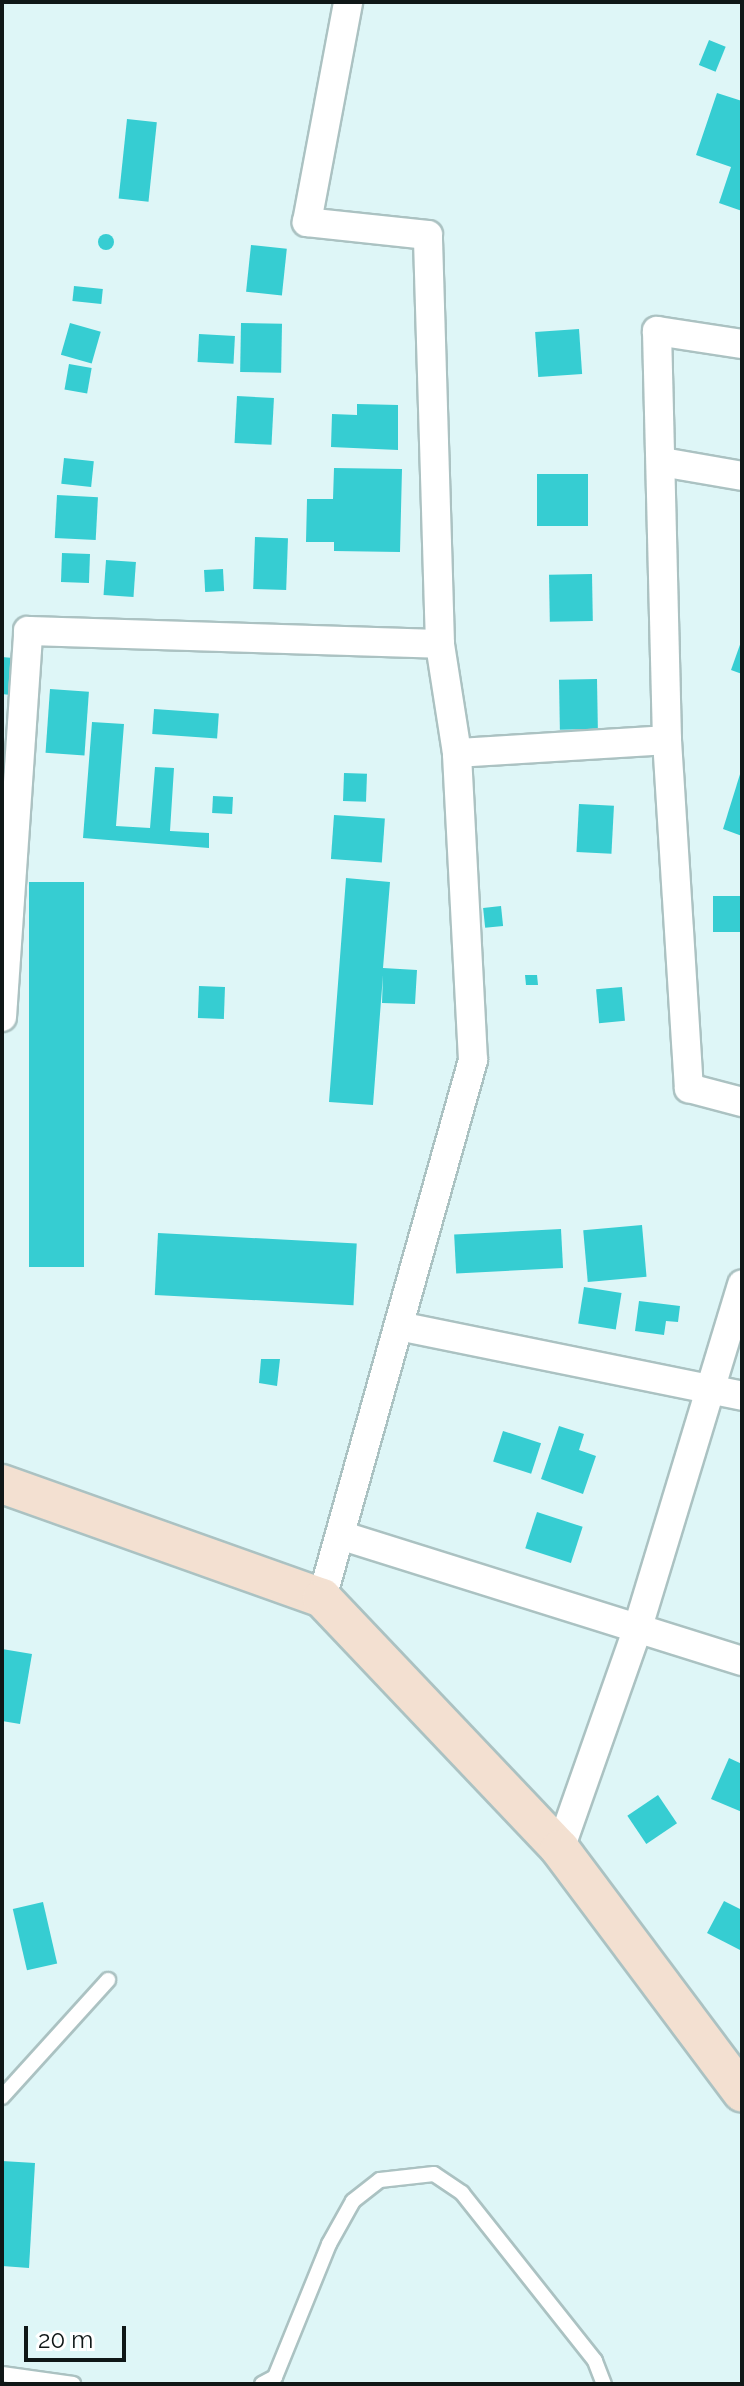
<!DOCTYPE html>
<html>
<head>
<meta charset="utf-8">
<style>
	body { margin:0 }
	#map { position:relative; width:744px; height:2386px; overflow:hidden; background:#def6f7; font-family:Raleway,sans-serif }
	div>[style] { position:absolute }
	.building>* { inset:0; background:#36cdd2; transform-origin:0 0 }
	.round { border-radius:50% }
	.roads { filter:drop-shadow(2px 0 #abc2c2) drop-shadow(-2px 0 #abc2c2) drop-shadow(0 2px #abc2c2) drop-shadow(0 -2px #abc2c2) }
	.lane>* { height:14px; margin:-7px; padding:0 7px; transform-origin:7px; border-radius:7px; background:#fff }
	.street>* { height:28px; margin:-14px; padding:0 14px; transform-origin:14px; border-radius:14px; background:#fff }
	.secondary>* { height:38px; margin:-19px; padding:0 19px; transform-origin:19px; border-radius:19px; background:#f3e0d1 }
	span { translate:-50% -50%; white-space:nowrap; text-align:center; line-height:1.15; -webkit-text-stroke:8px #fff; paint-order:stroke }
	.frame { position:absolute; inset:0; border:4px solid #0f1717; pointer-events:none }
	.scale { position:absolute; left:24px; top:2326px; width:102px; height:36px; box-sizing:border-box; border:4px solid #0f1717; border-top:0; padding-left:10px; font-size:24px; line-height:28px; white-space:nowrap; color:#0f1717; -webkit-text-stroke:6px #fff; paint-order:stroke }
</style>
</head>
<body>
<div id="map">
	<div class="building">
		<i style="left:709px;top:40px;width:18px;height:27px;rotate:22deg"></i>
		<i style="clip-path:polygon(717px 93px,742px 101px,742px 211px,719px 203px,731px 167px,696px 155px)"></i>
		<i style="left:127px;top:119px;width:30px;height:80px;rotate:6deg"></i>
		<i class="round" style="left:98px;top:234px;width:16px;height:16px"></i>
		<i style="left:251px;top:245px;width:36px;height:47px;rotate:6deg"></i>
		<i style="left:74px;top:286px;width:29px;height:15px;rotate:6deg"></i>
		<i style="left:70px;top:323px;width:32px;height:33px;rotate:16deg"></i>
		<i style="left:241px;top:323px;width:41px;height:49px;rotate:1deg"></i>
		<i style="left:579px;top:329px;width:45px;height:44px;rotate:86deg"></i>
		<i style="left:199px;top:334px;width:36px;height:28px;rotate:3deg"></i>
		<i style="left:69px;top:364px;width:23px;height:26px;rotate:10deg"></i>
		<i style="left:237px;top:396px;width:37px;height:47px;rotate:3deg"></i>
		<i style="clip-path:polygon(357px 404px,398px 405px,398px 450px,331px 447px,332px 414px,357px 415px)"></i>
		<i style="left:64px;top:458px;width:30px;height:26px;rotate:6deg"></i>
		<i style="clip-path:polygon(334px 468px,402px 469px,400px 552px,334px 551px,334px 542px,306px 542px,307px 499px,333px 499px)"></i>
		<i style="left:537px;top:474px;width:51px;height:52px"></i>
		<i style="left:57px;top:495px;width:41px;height:43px;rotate:3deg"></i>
		<i style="left:255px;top:537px;width:33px;height:52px;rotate:2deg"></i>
		<i style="left:62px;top:553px;width:28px;height:29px;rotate:2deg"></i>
		<i style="left:106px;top:560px;width:30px;height:35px;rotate:4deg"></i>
		<i style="left:223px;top:569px;width:22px;height:19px;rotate:87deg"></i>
		<i style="left:592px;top:574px;width:47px;height:43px;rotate:89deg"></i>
		<i style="clip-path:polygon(742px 639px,742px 674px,731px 670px)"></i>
		<i style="clip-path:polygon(2px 657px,13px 658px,10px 695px,2px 694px)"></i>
		<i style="left:597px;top:679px;width:50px;height:38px;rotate:89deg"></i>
		<i style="left:50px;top:689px;width:39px;height:64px;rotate:4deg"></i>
		<i style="left:154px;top:709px;width:65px;height:25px;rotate:4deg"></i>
		<i style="clip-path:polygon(92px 722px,124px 724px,116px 826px,150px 828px,155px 767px,174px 768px,170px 831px,209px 833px,209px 848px,83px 838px)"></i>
		<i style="clip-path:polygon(741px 771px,742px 771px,742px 836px,723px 829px)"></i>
		<i style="left:344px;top:773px;width:23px;height:28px;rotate:2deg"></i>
		<i style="left:213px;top:796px;width:20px;height:17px;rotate:3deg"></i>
		<i style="left:579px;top:804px;width:35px;height:48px;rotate:3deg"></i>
		<i style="left:334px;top:815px;width:51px;height:44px;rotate:4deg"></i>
		<i style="clip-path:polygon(346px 878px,390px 882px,383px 968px,417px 970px,415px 1004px,382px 1003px,383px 975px,373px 1105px,329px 1102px)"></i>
		<i style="left:29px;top:882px;width:55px;height:385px"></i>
		<i style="left:742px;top:896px;width:36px;height:29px;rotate:90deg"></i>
		<i style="left:501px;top:906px;width:20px;height:18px;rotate:84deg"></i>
		<i style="clip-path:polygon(525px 975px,537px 975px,538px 985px,526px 985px)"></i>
		<i style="left:199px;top:986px;width:26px;height:32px;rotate:2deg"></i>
		<i style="left:622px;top:987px;width:34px;height:26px;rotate:85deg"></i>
		<i style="left:642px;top:1225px;width:52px;height:59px;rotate:85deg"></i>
		<i style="left:561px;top:1229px;width:39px;height:107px;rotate:87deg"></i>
		<i style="left:158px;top:1233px;width:199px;height:62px;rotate:3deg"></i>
		<i style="left:584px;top:1287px;width:38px;height:37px;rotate:9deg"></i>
		<i style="clip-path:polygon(639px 1301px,680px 1306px,678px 1322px,666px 1321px,664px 1335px,635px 1331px)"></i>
		<i style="clip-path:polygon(261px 1359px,280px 1359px,277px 1386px,259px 1383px)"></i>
		<i style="clip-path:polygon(559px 1426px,584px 1434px,579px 1450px,596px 1456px,583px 1494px,541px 1479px)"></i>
		<i style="left:503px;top:1431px;width:40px;height:32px;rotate:18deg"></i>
		<i style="left:537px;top:1512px;width:48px;height:38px;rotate:18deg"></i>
		<i style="clip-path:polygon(2px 1649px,32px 1654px,20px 1724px,2px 1721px)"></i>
		<i style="clip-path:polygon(729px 1758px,742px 1764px,742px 1812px,711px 1799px)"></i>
		<i style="left:658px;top:1795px;width:34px;height:37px;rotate:56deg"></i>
		<i style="clip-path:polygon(724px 1901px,742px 1910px,740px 1950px,707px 1933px)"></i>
		<i style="left:43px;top:1902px;width:63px;height:31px;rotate:77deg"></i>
		<i style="clip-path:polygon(2px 2161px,35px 2163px,29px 2268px,2px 2266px)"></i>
	</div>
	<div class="roads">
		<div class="lane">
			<i style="left:2px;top:2097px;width:158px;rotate:-47.8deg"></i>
			<i style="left:2px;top:2374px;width:72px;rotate:8deg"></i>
			<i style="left:262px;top:2384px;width:15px;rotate:-28deg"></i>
			<i style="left:275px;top:2377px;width:144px;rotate:-67.9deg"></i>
			<i style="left:329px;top:2244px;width:49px;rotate:-60.8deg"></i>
			<i style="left:353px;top:2201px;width:34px;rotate:-38deg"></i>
			<i style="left:380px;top:2180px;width:54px;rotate:-6.3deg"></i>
			<i style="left:434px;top:2174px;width:34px;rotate:34deg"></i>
			<i style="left:462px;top:2193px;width:214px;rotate:51.6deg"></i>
			<i style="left:595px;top:2361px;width:25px;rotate:69deg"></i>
		</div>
		<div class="street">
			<i style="left:742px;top:344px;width:86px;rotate:-171.3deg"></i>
			<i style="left:657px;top:331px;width:409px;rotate:88.6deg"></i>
			<i style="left:667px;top:740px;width:349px;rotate:86.4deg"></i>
			<i style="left:689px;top:1088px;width:55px;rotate:14.8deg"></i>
			<i style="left:662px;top:462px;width:81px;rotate:9.9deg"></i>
			<i style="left:457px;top:753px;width:210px;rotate:-3.5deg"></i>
			<i style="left:2px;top:1017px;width:387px;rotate:-86.1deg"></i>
			<i style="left:28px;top:631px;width:412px;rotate:1.8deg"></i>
			<i style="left:399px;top:1326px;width:350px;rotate:11.5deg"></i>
			<i style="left:340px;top:1535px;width:421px;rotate:17.4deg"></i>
			<i style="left:322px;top:1598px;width:559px;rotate:-74.32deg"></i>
			<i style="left:473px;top:1060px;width:307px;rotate:-93deg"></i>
			<i style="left:457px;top:753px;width:110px;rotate:-98.9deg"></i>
			<i style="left:440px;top:644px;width:409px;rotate:-91.7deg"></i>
			<i style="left:428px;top:235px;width:122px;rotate:-173.9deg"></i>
			<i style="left:307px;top:222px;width:224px;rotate:-79.4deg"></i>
			<i style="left:560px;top:1849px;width:235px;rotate:-70.6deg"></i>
			<i style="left:638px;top:1627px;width:358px;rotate:-73.1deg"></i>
		</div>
		<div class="secondary">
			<i style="left:2px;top:1484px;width:340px;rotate:19.6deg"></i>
			<i style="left:322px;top:1598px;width:346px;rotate:46.5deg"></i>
			<i style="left:560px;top:1849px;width:304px;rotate:53.2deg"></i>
		</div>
	</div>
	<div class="frame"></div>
	<div class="scale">20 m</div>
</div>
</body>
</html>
